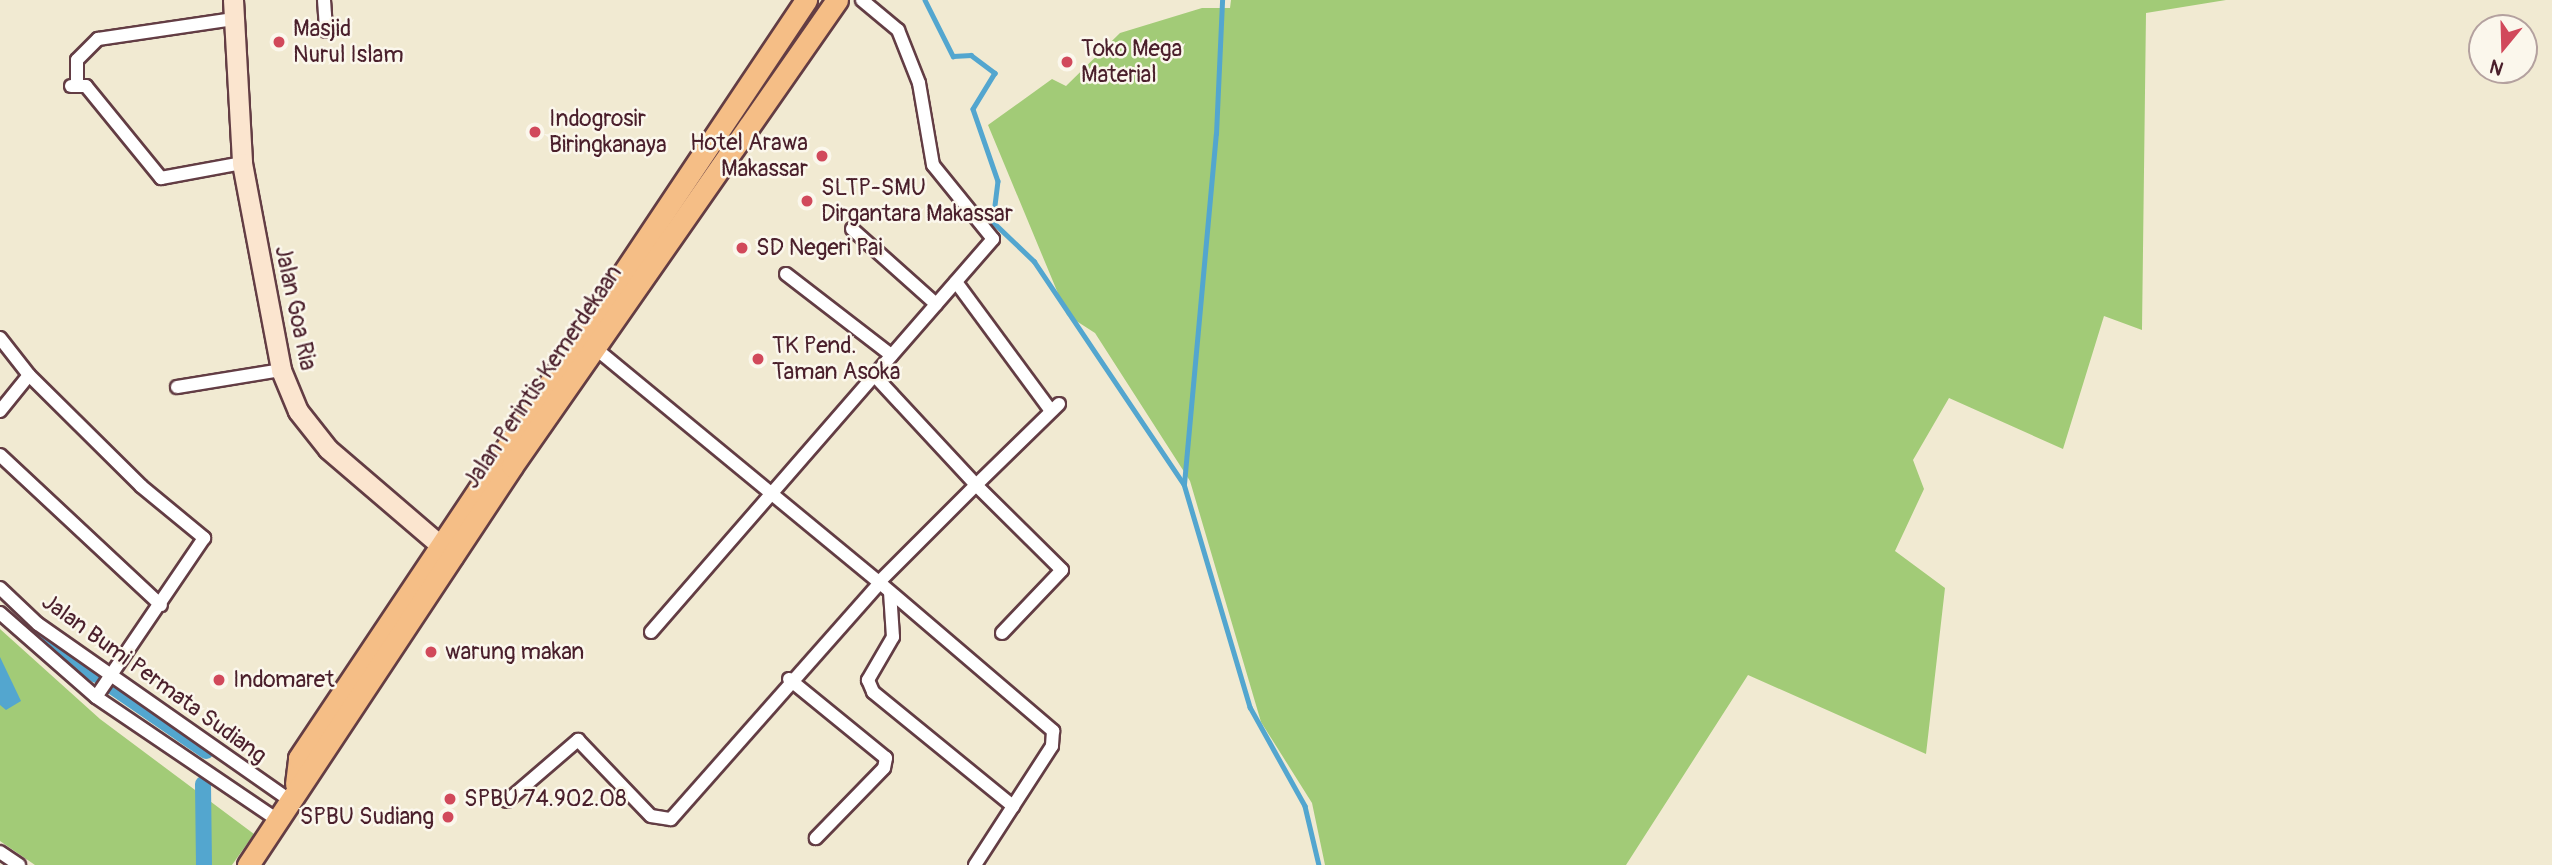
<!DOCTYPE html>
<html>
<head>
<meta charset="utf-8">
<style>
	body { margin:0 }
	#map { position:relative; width:2552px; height:865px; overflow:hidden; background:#f1ead2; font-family:Pangolin,sans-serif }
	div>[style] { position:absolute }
	.green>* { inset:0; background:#a2cb77 }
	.water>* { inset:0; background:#53a6cf }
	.stream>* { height:4.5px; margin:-2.25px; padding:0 2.25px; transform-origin:2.25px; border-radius:2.25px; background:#53a6cf }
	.canal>* { height:16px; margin:-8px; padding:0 8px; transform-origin:8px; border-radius:8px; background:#53a6cf }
	.roads { filter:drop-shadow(2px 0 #633d44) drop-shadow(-2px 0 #633d44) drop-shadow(0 2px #633d44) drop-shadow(0 -2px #633d44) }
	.minor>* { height:12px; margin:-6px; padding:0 6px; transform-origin:6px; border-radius:6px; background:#fff }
	.secondary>* { height:19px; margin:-9.5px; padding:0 9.5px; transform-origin:9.5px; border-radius:9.5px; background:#fbe5cf }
	.trunk>* { height:21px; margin:-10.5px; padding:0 10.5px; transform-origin:10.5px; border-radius:10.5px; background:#f5be86 }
	.dots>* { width:19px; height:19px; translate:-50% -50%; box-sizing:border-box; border:4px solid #fbf7ec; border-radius:50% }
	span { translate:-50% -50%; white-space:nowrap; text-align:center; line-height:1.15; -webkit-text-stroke:5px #fbf7ec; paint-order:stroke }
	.poi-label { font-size:23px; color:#4a1f2b }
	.left { translate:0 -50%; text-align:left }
	.right { translate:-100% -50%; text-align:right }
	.street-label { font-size:23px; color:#4a1f2b }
	.north { position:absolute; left:2468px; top:14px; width:70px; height:70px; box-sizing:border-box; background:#fbf7ec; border:2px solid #b4a19f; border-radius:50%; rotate:199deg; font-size:19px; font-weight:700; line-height:28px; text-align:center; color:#4a1f2b }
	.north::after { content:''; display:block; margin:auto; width:24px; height:32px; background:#d1495b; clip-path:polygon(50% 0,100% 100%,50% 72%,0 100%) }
</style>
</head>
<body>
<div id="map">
	<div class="green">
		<i style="clip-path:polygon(1231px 0,2226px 0,2146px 13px,2142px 330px,2104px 316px,2063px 449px,1949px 398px,1913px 460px,1924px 489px,1895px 551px,1945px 588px,1926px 754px,1748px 675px,1626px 865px,1325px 865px,1312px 803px,1261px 722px,1190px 481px,1095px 333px,1067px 315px,988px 125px,1052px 79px,1066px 86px,1120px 33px,1202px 8px,1230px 8px)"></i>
		<i style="clip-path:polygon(0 629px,100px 719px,254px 834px,232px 865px,35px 865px,0 841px)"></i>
	</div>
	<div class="water">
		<i style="clip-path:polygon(0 657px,21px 701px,6px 710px,0 705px)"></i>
	</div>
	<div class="stream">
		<i style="left:925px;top:0;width:63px;rotate:63.4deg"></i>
		<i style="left:953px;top:56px;width:18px;rotate:-3deg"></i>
		<i style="left:971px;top:55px;width:30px;rotate:37deg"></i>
		<i style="left:995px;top:73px;width:42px;rotate:121.4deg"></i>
		<i style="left:973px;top:109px;width:76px;rotate:70.9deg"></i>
		<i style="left:998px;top:181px;width:41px;rotate:97deg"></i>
		<i style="left:993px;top:222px;width:57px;rotate:43.6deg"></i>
		<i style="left:1034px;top:261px;width:269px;rotate:56.1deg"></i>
		<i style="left:1184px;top:484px;width:233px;rotate:73.5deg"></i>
		<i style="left:1250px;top:707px;width:113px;rotate:60.9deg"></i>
		<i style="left:1305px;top:806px;width:61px;rotate:76.7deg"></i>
		<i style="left:1184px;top:484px;width:351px;rotate:-84.8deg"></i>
		<i style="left:1216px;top:134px;width:134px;rotate:-87.4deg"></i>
	</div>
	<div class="canal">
		<i style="left:35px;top:626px;width:78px;rotate:38.8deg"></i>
		<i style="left:113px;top:687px;width:113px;rotate:34.5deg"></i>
		<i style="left:203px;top:784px;width:81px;rotate:89.3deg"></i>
	</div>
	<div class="roads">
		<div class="minor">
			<i style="left:324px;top:0;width:31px;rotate:86deg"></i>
			<i style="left:77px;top:82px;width:22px;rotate:-90deg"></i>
			<i style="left:77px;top:60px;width:30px;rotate:-45deg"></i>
			<i style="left:98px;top:39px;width:137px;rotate:-8.4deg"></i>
			<i style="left:71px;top:86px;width:15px"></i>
			<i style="left:86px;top:86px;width:119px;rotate:50.8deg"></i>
			<i style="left:161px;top:178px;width:82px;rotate:-10.5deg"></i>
			<i style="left:852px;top:229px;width:113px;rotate:41.8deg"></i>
			<i style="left:786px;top:274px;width:133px;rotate:37.6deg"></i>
			<i style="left:956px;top:282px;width:160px;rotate:53.6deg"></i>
			<i style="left:0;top:338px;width:47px;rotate:51.9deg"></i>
			<i style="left:873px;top:374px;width:151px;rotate:47.1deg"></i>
			<i style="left:976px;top:485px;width:116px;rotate:-44.3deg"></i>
			<i style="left:177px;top:387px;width:105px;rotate:-9.3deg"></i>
			<i style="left:0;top:411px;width:46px;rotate:-51.1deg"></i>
			<i style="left:29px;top:375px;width:158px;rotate:44.7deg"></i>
			<i style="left:141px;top:486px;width:82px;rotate:39.5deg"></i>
			<i style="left:204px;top:538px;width:192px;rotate:124.2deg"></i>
			<i style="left:0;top:455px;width:220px;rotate:43deg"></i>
			<i style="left:880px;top:581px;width:136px;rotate:-45deg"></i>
			<i style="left:976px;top:485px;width:121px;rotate:44.7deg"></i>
			<i style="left:1062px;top:570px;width:87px;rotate:133.6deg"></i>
			<i style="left:880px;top:583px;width:228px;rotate:40.5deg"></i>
			<i style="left:1053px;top:731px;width:15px;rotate:94deg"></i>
			<i style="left:1052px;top:746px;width:142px;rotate:122.9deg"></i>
			<i style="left:0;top:588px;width:52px;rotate:43.5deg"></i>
			<i style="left:38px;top:624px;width:305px;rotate:35deg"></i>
			<i style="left:890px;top:592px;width:45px;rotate:86.2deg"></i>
			<i style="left:893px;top:637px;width:50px;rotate:120.2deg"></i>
			<i style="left:868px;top:680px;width:13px;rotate:67deg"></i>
			<i style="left:873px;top:692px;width:181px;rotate:39.2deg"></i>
			<i style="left:0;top:613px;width:128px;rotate:41.2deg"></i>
			<i style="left:96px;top:697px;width:217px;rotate:34.1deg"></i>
			<i style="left:651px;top:632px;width:521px;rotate:-48.97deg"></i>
			<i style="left:993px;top:239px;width:95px;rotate:-129deg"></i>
			<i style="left:933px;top:165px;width:83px;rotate:-99.7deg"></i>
			<i style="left:919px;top:83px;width:57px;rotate:-111.6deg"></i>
			<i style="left:898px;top:30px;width:47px;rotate:-140.2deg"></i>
			<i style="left:789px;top:679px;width:125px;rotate:39.2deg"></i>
			<i style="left:886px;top:758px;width:10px;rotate:101deg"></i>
			<i style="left:884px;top:768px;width:98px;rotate:134.2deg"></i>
			<i style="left:507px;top:801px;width:94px;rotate:-40.7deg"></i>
			<i style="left:578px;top:740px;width:105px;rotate:46.2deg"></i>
			<i style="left:651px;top:816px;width:20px;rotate:9deg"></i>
			<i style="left:671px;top:819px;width:315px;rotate:-48.5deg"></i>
			<i style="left:880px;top:583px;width:371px;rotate:-140.5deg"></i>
			<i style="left:0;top:852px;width:23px;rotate:34deg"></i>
		</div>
		<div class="secondary">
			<i style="left:233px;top:0;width:163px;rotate:86.8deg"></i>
			<i style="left:242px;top:163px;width:211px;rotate:79.3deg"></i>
			<i style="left:281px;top:370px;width:44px;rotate:67.5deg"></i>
			<i style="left:298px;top:411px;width:48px;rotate:51.7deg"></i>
			<i style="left:328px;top:449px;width:165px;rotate:40.6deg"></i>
		</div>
		<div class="trunk">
			<i style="left:296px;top:784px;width:26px;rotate:-83deg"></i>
			<i style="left:299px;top:758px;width:912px;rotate:-56.22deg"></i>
			<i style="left:248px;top:865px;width:478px;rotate:-56.5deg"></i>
			<i style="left:512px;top:466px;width:568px;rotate:-55.11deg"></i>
		</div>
	</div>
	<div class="dots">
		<i style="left:279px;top:42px;background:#d1495b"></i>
		<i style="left:1067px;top:62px;background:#d1495b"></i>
		<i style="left:535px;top:132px;background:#d1495b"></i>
		<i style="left:822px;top:156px;background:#d1495b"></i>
		<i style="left:807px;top:201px;background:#d1495b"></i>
		<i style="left:742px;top:248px;background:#d1495b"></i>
		<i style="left:758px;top:359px;background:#d1495b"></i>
		<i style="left:431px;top:652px;background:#d1495b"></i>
		<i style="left:219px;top:680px;background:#d1495b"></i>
		<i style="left:450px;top:799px;background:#d1495b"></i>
		<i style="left:448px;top:817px;background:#d1495b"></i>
	</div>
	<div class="poi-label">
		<span class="left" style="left:293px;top:42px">Masjid<br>Nurul Islam</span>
		<span class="left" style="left:1081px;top:62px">Toko Mega<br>Material</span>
		<span class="left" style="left:549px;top:132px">Indogrosir<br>Biringkanaya</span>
		<span class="right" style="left:808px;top:156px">Hotel Arawa<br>Makassar</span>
		<span class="left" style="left:821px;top:201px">SLTP-SMU<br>Dirgantara Makassar</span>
		<span class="left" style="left:756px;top:248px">SD Negeri Pai</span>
		<span class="left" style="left:772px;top:359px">TK Pend.<br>Taman Asoka</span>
		<span class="left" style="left:445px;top:652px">warung makan</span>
		<span class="left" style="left:233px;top:680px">Indomaret</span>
		<span class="left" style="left:464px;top:799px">SPBU 74.902.08</span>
		<span class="right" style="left:434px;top:817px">SPBU Sudiang</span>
	</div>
	<div class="street-label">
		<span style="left:295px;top:308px;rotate:78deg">Jalan Goa Ria</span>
		<span style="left:543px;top:377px;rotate:-56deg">Jalan Perintis Kemerdekaan</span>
		<span style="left:154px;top:679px;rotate:36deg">Jalan Bumi Permata Sudiang</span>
	</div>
	<div class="north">N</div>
</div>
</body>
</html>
